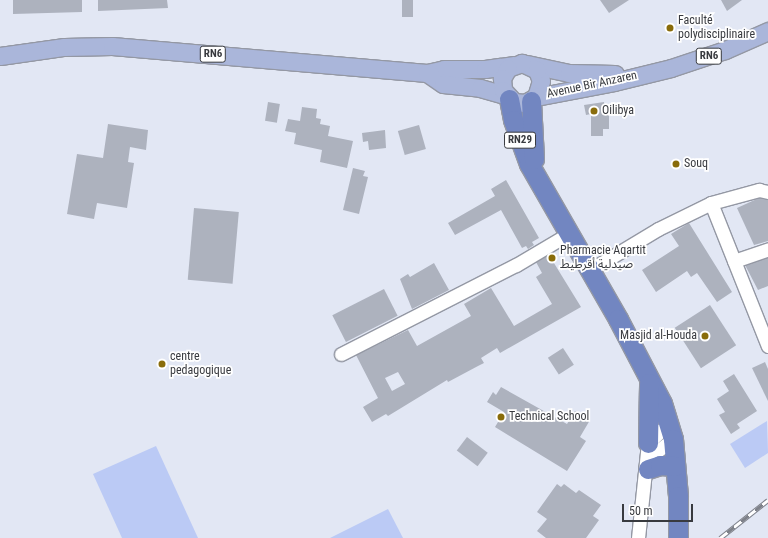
<!DOCTYPE html>
<html>
<head>
<meta charset="utf-8">
<style>
	body { margin:0 }
	#map { position:relative; width:768px; height:538px; overflow:hidden; background:#e2e7f4; font-family:"Roboto Condensed","Noto Sans Arabic",sans-serif }
	div>[style] { position:absolute }
	.green>* { inset:0; background:#bbcaf5 }
	.building>* { inset:0; background:#adb2be; transform-origin:0 0 }
	.roads { filter:drop-shadow(1px 0 #9498a4) drop-shadow(-1px 0 #9498a4) drop-shadow(0 1px #9498a4) drop-shadow(0 -1px #9498a4) }
	.minor>* { height:13px; margin:-6.5px; padding:0 6.5px; transform-origin:6.5px; border-radius:6.5px; background:#fff }
	.major>* { height:17px; margin:-8.5px; padding:0 8.5px; transform-origin:8.5px; border-radius:8.5px; background:#aab6da }
	.highway>* { height:19px; margin:-9.5px; padding:0 9.5px; transform-origin:9.5px; border-radius:9.5px; background:#7286c1 }
	.rail>* { height:4.5px; margin-top:-2.25px; transform-origin:0; background:repeating-linear-gradient(90deg,#fff 0 9px,#7e8189 0 18px); box-sizing:border-box; border-block:1px solid #7e8189 }
	.dots>* { width:11px; height:11px; translate:-50% -50%; box-sizing:border-box; border:2px solid #fff; border-radius:50% }
	span { translate:-50% -50%; white-space:nowrap; text-align:center; line-height:1.15; -webkit-text-stroke:3.5px #fff; paint-order:stroke }
	.shield-label span { padding:1px 3px; background:#fff; border:1px solid; border-radius:3px; -webkit-text-stroke-width:0 }
	.shield-label { font-size:11px; color:#383a3f; font-weight:700 }
	.poi-label { font-size:12px; color:#383a3f }
	.left { translate:0 -50%; text-align:left }
	.right { translate:-100% -50%; text-align:right }
	.street-label { font-size:12px; color:#383a3f }
	.scale { position:absolute; left:622px; top:504px; width:71px; height:18px; box-sizing:border-box; border:2px solid #383a3f; border-top:0; padding-left:5px; font-size:12px; line-height:14px; white-space:nowrap; color:#383a3f; -webkit-text-stroke:3px #fff; paint-order:stroke }
</style>
</head>
<body>
<div id="map">
	<div class="green">
		<i style="clip-path:polygon(767px 421px,768px 453px,745px 468px,730px 444px)"></i>
		<i style="clip-path:polygon(156px 446px,198px 538px,122px 538px,93px 474px)"></i>
		<i style="clip-path:polygon(388px 509px,403px 538px,330px 538px)"></i>
	</div>
	<div class="building">
		<i style="clip-path:polygon(13px 0,82px 0,82px 12px,13px 14px)"></i>
		<i style="clip-path:polygon(98px 0,167px 0,168px 8px,98px 11px)"></i>
		<i style="left:402px;top:0;width:11px;height:17px"></i>
		<i style="clip-path:polygon(600px 0,629px 0,609px 13px)"></i>
		<i style="clip-path:polygon(721px 0,742px 0,727px 11px)"></i>
		<i style="left:268px;top:102px;width:12px;height:19px;rotate:9deg"></i>
		<i style="clip-path:polygon(604px 102px,606px 115px,609px 115px,609px 129px,603px 129px,603px 136px,591px 136px,591px 114px,586px 115px,584px 105px)"></i>
		<i style="clip-path:polygon(302px 107px,317px 109px,316px 118px,321px 119px,320px 124px,330px 126px,328px 136px,353px 141px,347px 168px,320px 162px,322px 150px,294px 144px,296px 133px,285px 131px,288px 119px,300px 121px)"></i>
		<i style="clip-path:polygon(108px 124px,148px 130px,146px 150px,130px 147px,128px 162px,134px 163px,127px 208px,97px 203px,94px 219px,67px 214px,77px 154px,103px 158px)"></i>
		<i style="left:419px;top:125px;width:25px;height:22px;rotate:74deg"></i>
		<i style="clip-path:polygon(385px 130px,386px 148px,369px 150px,368px 141px,363px 142px,362px 133px)"></i>
		<i style="clip-path:polygon(353px 168px,365px 171px,363px 176px,368px 177px,359px 214px,343px 210px)"></i>
		<i style="clip-path:polygon(506px 180px,539px 238px,532px 242px,534px 245px,528px 249px,526px 246px,522px 248px,501px 210px,455px 235px,448px 223px,495px 196px,491px 189px)"></i>
		<i style="clip-path:polygon(759px 198px,768px 200px,768px 241px,754px 245px,737px 208px)"></i>
		<i style="left:194px;top:208px;width:45px;height:72px;rotate:5deg"></i>
		<i style="clip-path:polygon(689px 223px,732px 292px,717px 302px,697px 273px,691px 277px,687px 271px,656px 292px,642px 270px,679px 246px,671px 234px)"></i>
		<i style="clip-path:polygon(evenodd,549px 255px,581px 307px,500px 353px,497px 348px,481px 358px,484px 363px,478px 366px,448px 382px,447px 380px,388px 416px,386px 414px,372px 422px,363px 407px,378px 398px,356px 355px,408px 330px,417px 346px,471px 316px,464px 304px,491px 288px,514px 326px,552px 304px,536px 277px,542px 273px,536px 262px,549px 255px,398px 372px,405px 384px,392px 391px,385px 378px,398px 372px)"></i>
		<i style="clip-path:polygon(768px 257px,768px 286px,758px 290px,745px 265px)"></i>
		<i style="clip-path:polygon(434px 263px,449px 290px,412px 309px,400px 279px,408px 274px,410px 277px)"></i>
		<i style="left:384px;top:289px;width:30px;height:58px;rotate:63deg"></i>
		<i style="left:710px;top:305px;width:48px;height:42px;rotate:57deg"></i>
		<i style="left:563px;top:348px;width:20px;height:18px;rotate:57deg"></i>
		<i style="clip-path:polygon(765px 362px,768px 369px,768px 401px,752px 368px)"></i>
		<i style="clip-path:polygon(734px 374px,757px 411px,737px 424px,740px 428px,731px 434px,719px 415px,725px 412px,717px 399px,729px 391px,723px 381px)"></i>
		<i style="clip-path:polygon(501px 387px,567px 424px,575px 411px,590px 420px,580px 437px,586px 441px,567px 471px,495px 427px,504px 412px,487px 402px,493px 392px,496px 395px)"></i>
		<i style="left:467px;top:437px;width:26px;height:17px;rotate:37deg"></i>
		<i style="clip-path:polygon(557px 484px,561px 487px,564px 484px,576px 493px,579px 490px,601px 505px,593px 516px,599px 520px,586px 538px,546px 538px,537px 531px,547px 519px,537px 512px)"></i>
	</div>
	<div class="roads">
		<div class="minor">
			<i style="left:711px;top:203px;width:154px;rotate:68.3deg"></i>
			<i style="left:734px;top:261px;width:36px;rotate:-19deg"></i>
			<i style="left:590px;top:270px;width:79px;rotate:-31.1deg"></i>
			<i style="left:658px;top:229px;width:59px;rotate:-26.1deg"></i>
			<i style="left:711px;top:203px;width:50px;rotate:-15.2deg"></i>
			<i style="left:759px;top:190px;width:9px;rotate:13deg"></i>
			<i style="left:341px;top:354px;width:196px;rotate:-27deg"></i>
			<i style="left:516px;top:265px;width:63px;rotate:-30.7deg"></i>
			<i style="left:648px;top:468px;width:17px;rotate:-65deg"></i>
			<i style="left:655px;top:453px;width:23px;rotate:-38deg"></i>
			<i style="left:638px;top:538px;width:96px;rotate:-84deg"></i>
			<i style="left:648px;top:443px;width:29px;rotate:-44deg"></i>
		</div>
		<div class="major">
			<i style="left:0;top:56px;width:65px;rotate:-8deg"></i>
			<i style="left:64px;top:47px;width:48px;rotate:-1.2deg"></i>
			<i style="left:112px;top:46px;width:316px;rotate:4.9deg"></i>
			<i style="left:427px;top:73px;width:17px;rotate:-13deg"></i>
			<i style="left:444px;top:69px;width:41px"></i>
			<i style="left:485px;top:69px;width:28px;rotate:-8deg"></i>
			<i style="left:527px;top:64px;width:43px;rotate:12.1deg"></i>
			<i style="left:569px;top:73px;width:46px;rotate:1.2deg"></i>
			<i style="left:427px;top:73px;width:19px;rotate:35deg"></i>
			<i style="left:443px;top:84px;width:37px;rotate:6deg"></i>
			<i style="left:480px;top:88px;width:26px;rotate:16deg"></i>
			<i style="left:536px;top:97px;width:17px;rotate:-73deg"></i>
			<i style="left:541px;top:81px;width:12px;rotate:-110deg"></i>
			<i style="left:537px;top:70px;width:17px;rotate:-155deg"></i>
			<i style="left:522px;top:63px;width:15px;rotate:160deg"></i>
			<i style="left:508px;top:68px;width:12px;rotate:121deg"></i>
			<i style="left:502px;top:78px;width:12px;rotate:85deg"></i>
			<i style="left:503px;top:90px;width:16px;rotate:47deg"></i>
			<i style="left:514px;top:102px;width:11px;rotate:5deg"></i>
			<i style="left:525px;top:103px;width:13px;rotate:-29deg"></i>
			<i style="left:536px;top:97px;width:79px;rotate:-10.9deg"></i>
			<i style="left:614px;top:82px;width:59px;rotate:-13.8deg"></i>
			<i style="left:671px;top:68px;width:57px;rotate:-18.4deg"></i>
			<i style="left:725px;top:50px;width:47px;rotate:-23.8deg"></i>
		</div>
		<div class="highway">
			<i style="left:509px;top:99px;width:21px;rotate:79deg"></i>
			<i style="left:513px;top:120px;width:47px;rotate:70deg"></i>
			<i style="left:529px;top:164px;width:179px;rotate:60.1deg"></i>
			<i style="left:618px;top:319px;width:95px;rotate:62.4deg"></i>
			<i style="left:662px;top:403px;width:38px;rotate:73deg"></i>
			<i style="left:673px;top:439px;width:57px;rotate:85deg"></i>
			<i style="left:678px;top:496px;width:42px;rotate:90deg"></i>
			<i style="left:531px;top:101px;width:58px;rotate:87deg"></i>
			<i style="left:648px;top:443px;width:60px;rotate:-89deg"></i>
			<i style="left:648px;top:469px;width:13px;rotate:-18deg"></i>
			<i style="left:660px;top:465px;width:15px;rotate:4deg"></i>
		</div>
	</div>
	<div class="rail">
		<i style="left:720px;top:538px;width:61px;rotate:-38.4deg"></i>
	</div>
	<div class="dots">
		<i style="left:670px;top:28px;background:#896c0b"></i>
		<i style="left:594px;top:111px;background:#896c0b"></i>
		<i style="left:676px;top:164px;background:#896c0b"></i>
		<i style="left:552px;top:258px;background:#896c0b"></i>
		<i style="left:705px;top:336px;background:#896c0b"></i>
		<i style="left:162px;top:364px;background:#896c0b"></i>
		<i style="left:501px;top:417px;background:#896c0b"></i>
	</div>
	<div class="shield-label">
		<span style="left:213px;top:54px">RN6</span>
		<span style="left:709px;top:56px">RN6</span>
		<span style="left:520px;top:140px">RN29</span>
	</div>
	<div class="poi-label">
		<span class="left" style="left:678px;top:28px">Faculté<br>polydisciplinaire</span>
		<span class="left" style="left:602px;top:111px">Oilibya</span>
		<span class="left" style="left:684px;top:164px">Souq</span>
		<span class="left" style="left:560px;top:258px">Pharmacie Aqartit<br>صيدلية أقرطيط</span>
		<span class="right" style="left:697px;top:336px">Masjid al-Houda</span>
		<span class="left" style="left:170px;top:364px">centre<br>pedagogique</span>
		<span class="left" style="left:509px;top:417px">Technical School</span>
	</div>
	<div class="street-label">
		<span style="left:592px;top:85px;rotate:-12deg">Avenue Bir Anzaren</span>
	</div>
	<div class="scale">50 m</div>
</div>
</body>
</html>
